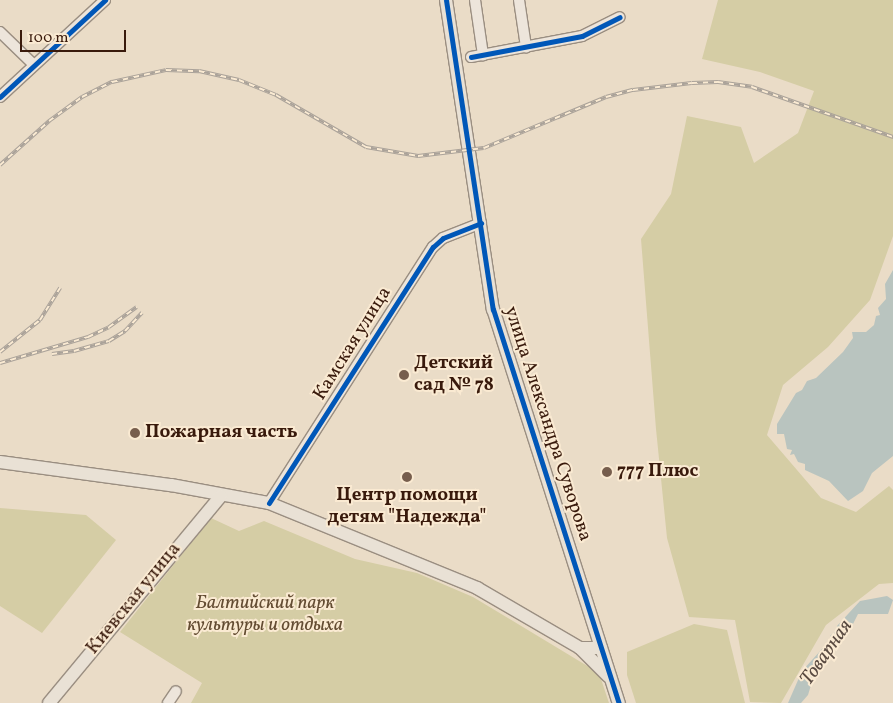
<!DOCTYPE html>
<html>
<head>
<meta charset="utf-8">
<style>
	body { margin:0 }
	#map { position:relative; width:893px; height:703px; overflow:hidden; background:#eadcc7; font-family:Vollkorn,serif }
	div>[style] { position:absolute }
	.green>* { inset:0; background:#d5cda5 }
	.water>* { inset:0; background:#b9c4bf }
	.roads { filter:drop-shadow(1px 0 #9a8e81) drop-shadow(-1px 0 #9a8e81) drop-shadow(0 1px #9a8e81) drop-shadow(0 -1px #9a8e81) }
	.minor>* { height:10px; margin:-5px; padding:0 5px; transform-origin:5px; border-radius:5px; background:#ede5db }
	.major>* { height:12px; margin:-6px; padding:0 6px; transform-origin:6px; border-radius:6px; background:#e9e1d5 }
	.rail>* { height:4px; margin-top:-2px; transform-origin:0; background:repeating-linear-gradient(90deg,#faead2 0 5.5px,#aaa299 0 11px); box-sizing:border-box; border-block:1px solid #aaa299 }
	.cycleway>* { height:5px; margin:-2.5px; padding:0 2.5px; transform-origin:2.5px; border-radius:2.5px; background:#0057b8 }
	.dots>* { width:14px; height:14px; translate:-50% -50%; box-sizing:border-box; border:2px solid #faead2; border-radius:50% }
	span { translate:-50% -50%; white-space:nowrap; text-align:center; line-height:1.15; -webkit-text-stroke:4px #faead2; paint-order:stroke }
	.street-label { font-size:19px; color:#391a0c }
	.poi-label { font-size:19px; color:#391a0c; font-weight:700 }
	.left { translate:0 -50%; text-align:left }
	.park-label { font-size:19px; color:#634c32; font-style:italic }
	.water-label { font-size:20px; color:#594a41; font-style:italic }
	.scale { position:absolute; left:20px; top:30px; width:106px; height:22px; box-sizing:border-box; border:2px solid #391a0c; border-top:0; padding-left:6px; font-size:15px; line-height:18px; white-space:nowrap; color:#391a0c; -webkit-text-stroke:4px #faead2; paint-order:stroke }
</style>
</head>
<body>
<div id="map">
	<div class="green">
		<i style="clip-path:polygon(718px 0,893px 0,893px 236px,870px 300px,828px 347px,783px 385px,767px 435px,821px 498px,856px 512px,889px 486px,893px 490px,893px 583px,879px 584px,826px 625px,781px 703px,750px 702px,735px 620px,689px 617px,667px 538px,656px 429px,641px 239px,671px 194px,687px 116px,741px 127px,754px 163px,798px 133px,814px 91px,760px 72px,702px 59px)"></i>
		<i style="clip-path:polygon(0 508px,86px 515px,116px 540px,42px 633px,0 606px)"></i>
		<i style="clip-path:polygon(211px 518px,239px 531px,264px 521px,355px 559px,417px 573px,473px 597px,599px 673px,609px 703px,191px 703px,202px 683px,120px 632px)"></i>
		<i style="clip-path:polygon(694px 624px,727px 630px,745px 703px,636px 703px,627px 675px,627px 652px)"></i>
	</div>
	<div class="water">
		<i style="clip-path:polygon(893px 270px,893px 456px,872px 473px,863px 491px,848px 501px,829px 481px,805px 470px,805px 464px,798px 462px,794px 454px,790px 455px,792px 450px,787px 449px,784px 434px,777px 434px,777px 424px,796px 393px,802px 390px,807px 381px,816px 378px,843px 352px,853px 338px,852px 332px,866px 332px,874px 325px,876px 316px,880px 315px,878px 308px,886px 299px,885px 284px)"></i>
		<i style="clip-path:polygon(887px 596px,893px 600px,888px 614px,858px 614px,853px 624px,846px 626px,843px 638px,836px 642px,836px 648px,823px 663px,823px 668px,815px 672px,808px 695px,801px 703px,788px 703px,802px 671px,832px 638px,830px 636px,838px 629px,837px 626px,860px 601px)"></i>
	</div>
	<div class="roads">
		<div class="minor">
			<i style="left:475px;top:0;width:56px;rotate:81.7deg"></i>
			<i style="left:519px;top:0;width:48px;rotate:81.5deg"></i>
			<i style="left:0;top:32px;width:46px;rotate:44.1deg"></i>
			<i style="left:471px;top:57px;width:113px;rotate:-10.7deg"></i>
			<i style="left:582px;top:36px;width:42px;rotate:-26.6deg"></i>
			<i style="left:0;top:97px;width:143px;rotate:-42.7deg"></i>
			<i style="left:269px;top:503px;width:304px;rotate:-57.4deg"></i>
			<i style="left:433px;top:247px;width:13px;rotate:-42deg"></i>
			<i style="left:443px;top:238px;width:41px;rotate:-21.5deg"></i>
			<i style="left:168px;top:703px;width:14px;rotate:-56deg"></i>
		</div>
		<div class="major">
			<i style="left:446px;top:0;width:313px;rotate:81.4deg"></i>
			<i style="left:493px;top:309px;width:414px;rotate:72.3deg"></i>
			<i style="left:0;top:462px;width:173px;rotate:7.7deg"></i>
			<i style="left:171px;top:485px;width:100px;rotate:10.4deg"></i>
			<i style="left:269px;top:503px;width:225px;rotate:22.2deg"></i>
			<i style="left:477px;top:588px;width:119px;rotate:30.2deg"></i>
			<i style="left:580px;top:648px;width:21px"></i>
			<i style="left:580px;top:648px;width:40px;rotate:45deg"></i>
			<i style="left:49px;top:703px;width:269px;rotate:-50.3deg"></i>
		</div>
	</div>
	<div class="rail">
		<i style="left:0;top:165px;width:66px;rotate:-41.9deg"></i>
		<i style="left:49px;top:121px;width:41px;rotate:-36deg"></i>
		<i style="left:82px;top:97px;width:34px;rotate:-27deg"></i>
		<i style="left:112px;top:82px;width:55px;rotate:-12.5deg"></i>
		<i style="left:166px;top:70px;width:33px;rotate:2deg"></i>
		<i style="left:199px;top:71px;width:41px;rotate:12.7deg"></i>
		<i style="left:239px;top:80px;width:40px;rotate:22deg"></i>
		<i style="left:276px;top:95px;width:104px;rotate:30deg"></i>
		<i style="left:366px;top:147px;width:53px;rotate:9.8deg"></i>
		<i style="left:418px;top:156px;width:66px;rotate:-6.9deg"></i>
		<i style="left:484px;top:148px;width:132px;rotate:-22.7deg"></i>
		<i style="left:606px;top:97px;width:28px;rotate:-15deg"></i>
		<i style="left:633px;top:90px;width:59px;rotate:-6.8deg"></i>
		<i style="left:692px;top:83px;width:26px;rotate:-2deg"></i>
		<i style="left:718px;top:82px;width:34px;rotate:8deg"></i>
		<i style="left:752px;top:87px;width:150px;rotate:19.5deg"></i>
		<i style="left:0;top:352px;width:51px;rotate:-38.7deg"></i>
		<i style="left:40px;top:320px;width:38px;rotate:-58deg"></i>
		<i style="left:52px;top:354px;width:22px;rotate:-8deg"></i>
		<i style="left:74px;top:351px;width:36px;rotate:-16deg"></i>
		<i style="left:109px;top:341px;width:19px;rotate:-32deg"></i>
		<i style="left:125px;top:331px;width:25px;rotate:-47deg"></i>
		<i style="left:0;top:363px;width:92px;rotate:-16.5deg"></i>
		<i style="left:88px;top:337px;width:23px;rotate:-25deg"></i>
		<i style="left:109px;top:327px;width:34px;rotate:-36deg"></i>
	</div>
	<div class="cycleway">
		<i style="left:446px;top:0;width:313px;rotate:81.4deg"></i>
		<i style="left:493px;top:309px;width:414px;rotate:72.3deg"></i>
		<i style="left:471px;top:57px;width:113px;rotate:-10.7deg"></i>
		<i style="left:582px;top:36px;width:42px;rotate:-26.6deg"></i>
		<i style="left:0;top:97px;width:143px;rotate:-42.7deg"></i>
		<i style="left:269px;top:503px;width:304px;rotate:-57.4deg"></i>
		<i style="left:433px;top:247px;width:13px;rotate:-42deg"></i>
		<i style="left:443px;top:238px;width:41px;rotate:-21.5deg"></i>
	</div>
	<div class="dots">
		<i style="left:404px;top:375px;background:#775e4d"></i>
		<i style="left:135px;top:433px;background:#775e4d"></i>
		<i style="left:607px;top:472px;background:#775e4d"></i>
		<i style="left:407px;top:477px;background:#775e4d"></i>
	</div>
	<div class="street-label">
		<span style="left:353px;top:344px;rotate:-58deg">Камская улица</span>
		<span style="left:547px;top:424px;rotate:72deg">улица Александра Суворова</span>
		<span style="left:134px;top:599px;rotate:-51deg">Киевская улица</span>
	</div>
	<div class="poi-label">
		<span class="left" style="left:414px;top:375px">Детский<br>сад № 78</span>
		<span class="left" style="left:145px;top:433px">Пожарная часть</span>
		<span class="left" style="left:617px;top:472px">777 Плюс</span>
		<span style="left:407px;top:507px">Центр помощи<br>детям "Надежда"</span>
	</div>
	<div class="park-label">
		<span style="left:265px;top:615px">Балтийский парк<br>культуры и отдыха</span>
	</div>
	<div class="water-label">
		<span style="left:827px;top:653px;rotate:-55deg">Товарная</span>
	</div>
	<div class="scale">100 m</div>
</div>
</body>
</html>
